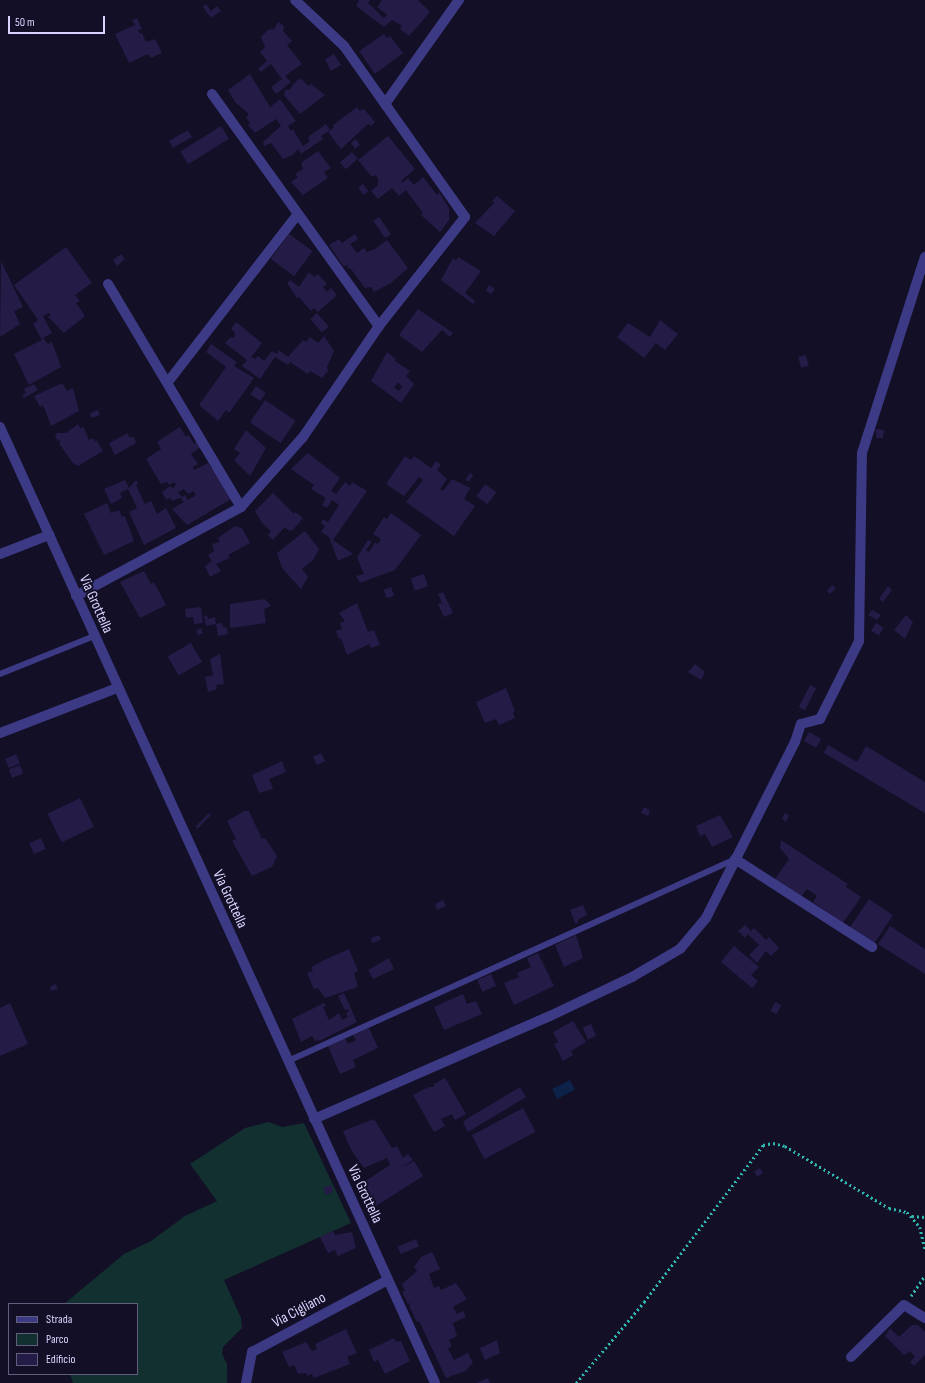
<!DOCTYPE html>
<html>
<head>
<meta charset="utf-8">
<style>
	body { margin:0 }
	#map { position:relative; width:925px; height:1383px; overflow:hidden; background:#130f26; font-family:"Sofia Sans Condensed",sans-serif }
	div>[style] { position:absolute }
	.green>* { inset:0; background:#12302f }
	.water>* { inset:0; background:#0c2248; transform-origin:0 0 }
	.building>* { inset:0; background:#241b47; transform-origin:0 0 }
	.path>* { height:2.5px; margin-top:-1.25px; transform-origin:0; background:repeating-linear-gradient(90deg,#2fb8b0 0 2px,transparent 0 5px) }
	.service>* { height:6px; margin:-3px; padding:0 3px; transform-origin:3px; border-radius:3px; background:#3d3a85 }
	.minor>* { height:10px; margin:-5px; padding:0 5px; transform-origin:5px; border-radius:5px; background:#3d3a85 }
	.tertiary>* { height:10px; margin:-5px; padding:0 5px; transform-origin:5px; border-radius:5px; background:#3d3a85 }
	span { translate:-50% -50%; white-space:nowrap; text-align:center; line-height:1.15; -webkit-text-stroke:4px #130f26; paint-order:stroke }
	.street-label { font-size:15px; color:#d9d4ff }
	.legend { position:absolute; left:8px; top:1303px; width:130px; height:72px; box-sizing:border-box; background:#130f26; border:1px solid #625e7d; margin:0; padding:5px 7px; list-style:none; font-size:12px; color:#d9d4ff }
	.legend li { display:flex; align-items:center; gap:8px; height:20px }
	.legend b { width:20px; border:1px solid #625e7d }
	.scale { position:absolute; left:8px; top:16px; width:97px; height:18px; box-sizing:border-box; border:2px solid #d9d4ff; border-top:0; padding-left:5px; font-size:12px; line-height:14px; white-space:nowrap; color:#d9d4ff; -webkit-text-stroke:3px #130f26; paint-order:stroke }
</style>
</head>
<body>
<div id="map">
	<div class="green">
		<i style="clip-path:polygon(269px 1122px,282px 1127px,304px 1123px,351px 1223px,224px 1280px,241px 1318px,242px 1328px,223px 1347px,222px 1354px,227px 1364px,227px 1383px,73px 1383px,70px 1374px,137px 1374px,137px 1304px,64px 1304px,124px 1254px,151px 1241px,185px 1216px,217px 1201px,190px 1164px,245px 1128px)"></i>
	</div>
	<div class="water">
		<i style="left:570px;top:1080px;width:11px;height:20px;rotate:63deg"></i>
	</div>
	<div class="building">
		<i style="clip-path:polygon(359px 0,370px 0,368px 3px,384px 18px,387px 15px,377px 7px,382px 0,418px 0,430px 12px,409px 36px,400px 29px,402px 26px,392px 20px,384px 27px,356px 6px)"></i>
		<i style="clip-path:polygon(206px 4px,211px 11px,217px 6px,221px 11px,211px 18px,203px 7px)"></i>
		<i style="clip-path:polygon(137px 18px,142px 29px,138px 30px,140px 34px,142px 33px,146px 42px,155px 39px,162px 53px,151px 58px,148px 54px,129px 63px,115px 34px,135px 25px,132px 20px)"></i>
		<i style="clip-path:polygon(278px 22px,284px 26px,283px 31px,292px 41px,287px 45px,302px 64px,285px 76px,291px 82px,276px 94px,271px 87px,282px 79px,271px 64px,261px 72px,258px 69px,267px 61px,260px 52px,265px 47px,261px 37px,268px 30px,274px 29px)"></i>
		<i style="clip-path:polygon(384px 34px,387px 38px,390px 36px,403px 53px,375px 74px,359px 51px)"></i>
		<i style="clip-path:polygon(334px 54px,341px 65px,331px 71px,325px 59px)"></i>
		<i style="clip-path:polygon(250px 74px,270px 107px,280px 99px,296px 121px,288px 126px,291px 131px,293px 129px,303px 146px,310px 141px,308px 137px,326px 124px,330px 130px,321px 136px,323px 139px,301px 154px,298px 149px,293px 155px,283px 159px,271px 143px,264px 146px,263px 142px,281px 126px,276px 119px,255px 133px,248px 125px,250px 123px,246px 117px,249px 114px,235px 102px,228px 90px)"></i>
		<i style="clip-path:polygon(298px 79px,303px 80px,308px 86px,311px 84px,325px 95px,300px 114px,284px 95px,285px 90px,289px 90px)"></i>
		<i style="clip-path:polygon(357px 107px,360px 111px,364px 109px,375px 122px,371px 126px,368px 124px,341px 149px,328px 132px,334px 127px,333px 125px)"></i>
		<i style="left:221px;top:126px;width:15px;height:48px;rotate:58deg"></i>
		<i style="left:188px;top:130px;width:8px;height:22px;rotate:60deg"></i>
		<i style="clip-path:polygon(388px 136px,415px 169px,401px 181px,402px 183px,408px 178px,414px 185px,423px 177px,437px 195px,439px 192px,449px 208px,449px 220px,440px 232px,421px 215px,423px 213px,406px 190px,399px 196px,392px 188px,378px 199px,371px 191px,378px 185px,378px 178px,375px 175px,372px 177px,358px 160px)"></i>
		<i style="clip-path:polygon(356px 139px,360px 145px,355px 149px,351px 143px)"></i>
		<i style="clip-path:polygon(318px 151px,331px 168px,324px 172px,328px 178px,303px 195px,291px 182px,298px 177px,295px 174px,303px 169px,301px 163px)"></i>
		<i style="left:352px;top:152px;width:9px;height:16px;rotate:49deg"></i>
		<i style="left:363px;top:184px;width:9px;height:6px;rotate:54deg"></i>
		<i style="clip-path:polygon(497px 196px,515px 211px,494px 236px,475px 223px,494px 203px,492px 201px)"></i>
		<i style="left:379px;top:217px;width:21px;height:7px;rotate:55deg"></i>
		<i style="left:289px;top:234px;width:29px;height:31px;rotate:36deg"></i>
		<i style="clip-path:polygon(355px 234px,358px 239px,350px 244px,357px 253px,364px 248px,367px 252px,375px 249px,387px 240px,408px 268px,391px 283px,374px 292px,371px 287px,365px 288px,351px 269px,347px 268px,348px 264px,344px 267px,329px 245px,339px 239px,342px 243px)"></i>
		<i style="clip-path:polygon(66px 247px,92px 283px,75px 295px,80px 301px,76px 303px,85px 316px,64px 333px,48px 317px,51px 315px,49px 313px,43px 316px,52px 333px,43px 338px,48px 344px,52px 342px,61px 367px,29px 385px,14px 354px,42px 340px,33px 324px,38px 320px,14px 285px)"></i>
		<i style="clip-path:polygon(121px 254px,125px 259px,117px 266px,113px 260px)"></i>
		<i style="clip-path:polygon(458px 257px,481px 271px,465px 293px,475px 301px,473px 304px,441px 280px,453px 258px,456px 261px)"></i>
		<i style="clip-path:polygon(1px 261px,23px 307px,14px 311px,20px 324px,0 337px)"></i>
		<i style="clip-path:polygon(309px 272px,314px 277px,318px 274px,327px 284px,323px 287px,327px 292px,331px 288px,337px 295px,318px 312px,314px 308px,311px 311px,299px 297px,297px 298px,287px 283px,290px 280px,299px 287px)"></i>
		<i style="clip-path:polygon(489px 285px,495px 289px,491px 294px,486px 291px)"></i>
		<i style="clip-path:polygon(418px 309px,453px 333px,450px 337px,442px 330px,422px 352px,399px 335px)"></i>
		<i style="left:317px;top:313px;width:18px;height:9px;rotate:49deg"></i>
		<i style="clip-path:polygon(660px 320px,678px 334px,665px 350px,656px 343px,644px 358px,617px 337px,628px 323px,650px 337px)"></i>
		<i style="clip-path:polygon(236px 322px,262px 343px,251px 357px,255px 359px,258px 356px,264px 361px,272px 351px,277px 354px,279px 350px,288px 357px,303px 340px,306px 342px,310px 337px,318px 343px,324px 336px,334px 351px,327px 367px,328px 371px,322px 378px,310px 371px,308px 374px,290px 362px,288px 365px,275px 357px,260px 379px,242px 366px,247px 360px,225px 343px,231px 337px,234px 338px,235px 333px,231px 329px)"></i>
		<i style="clip-path:polygon(211px 344px,237px 362px,234px 366px,254px 378px,229px 413px,226px 410px,218px 421px,199px 405px,226px 367px,206px 352px)"></i>
		<i style="clip-path:polygon(evenodd,387px 352px,396px 359px,395px 361px,410px 371px,406px 376px,414px 384px,401px 403px,371px 381px,387px 352px,398px 382px,402px 387px,399px 391px,394px 388px,398px 382px)"></i>
		<i style="left:806px;top:355px;width:11px;height:8px;rotate:75deg"></i>
		<i style="clip-path:polygon(62px 383px,67px 391px,73px 388px,79px 411px,51px 426px,45px 410px,42px 405px,40px 407px,34px 396px)"></i>
		<i style="clip-path:polygon(34px 384px,38px 390px,24px 398px,22px 395px,26px 393px,24px 389px)"></i>
		<i style="left:256px;top:386px;width:12px;height:10px;rotate:35deg"></i>
		<i style="left:265px;top:400px;width:37px;height:27px;rotate:34deg"></i>
		<i style="left:98px;top:410px;width:5px;height:9px;rotate:68deg"></i>
		<i style="clip-path:polygon(78px 424px,81px 429px,83px 426px,89px 440px,93px 438px,95px 442px,97px 441px,103px 451px,78px 466px,73px 463px,60px 445px,60px 439px,58px 441px,55px 436px,57px 433px,66px 433px)"></i>
		<i style="clip-path:polygon(evenodd,180px 427px,186px 437px,189px 435px,194px 444px,197px 442px,201px 447px,191px 454px,198px 464px,193px 467px,194px 470px,208px 463px,212px 469px,214px 468px,233px 498px,187px 525px,172px 509px,184px 502px,180px 498px,172px 501px,170px 498px,166px 500px,162px 492px,170px 486px,173px 488px,176px 485px,174px 482px,169px 485px,167px 482px,161px 484px,146px 459px,161px 449px,157px 442px,180px 427px,184px 489px,188px 494px,193px 491px,196px 495px,188px 500px,185px 495px,182px 497px,178px 492px,184px 489px)"></i>
		<i style="clip-path:polygon(876px 429px,884px 430px,883px 438px,876px 438px)"></i>
		<i style="clip-path:polygon(246px 430px,266px 448px,250px 476px,234px 460px,240px 453px,234px 449px)"></i>
		<i style="clip-path:polygon(128px 433px,129px 437px,134px 437px,136px 443px,115px 455px,109px 443px)"></i>
		<i style="clip-path:polygon(308px 453px,340px 478px,331px 491px,336px 494px,345px 482px,350px 486px,352px 482px,367px 491px,333px 540px,353px 554px,338px 561px,329px 537px,321px 532px,325px 526px,321px 523px,323px 519px,328px 522px,339px 505px,332px 500px,327px 508px,322px 505px,326px 498px,311px 489px,314px 485px,291px 469px)"></i>
		<i style="clip-path:polygon(405px 456px,411px 460px,414px 456px,431px 468px,436px 461px,441px 465px,437px 470px,447px 479px,440px 489px,443px 491px,452px 479px,470px 488px,464px 499px,475px 506px,454px 536px,406px 502px,423px 480px,419px 477px,404px 496px,386px 484px)"></i>
		<i style="left:470px;top:473px;width:4px;height:8px;rotate:34deg"></i>
		<i style="clip-path:polygon(125px 480px,129px 488px,136px 480px,138px 484px,136px 485px,145px 504px,151px 501px,157px 514px,166px 508px,176px 528px,144px 545px,129px 512px,137px 508px,128px 489px,120px 493px,122px 498px,111px 504px,104px 489px)"></i>
		<i style="left:485px;top:484px;width:14px;height:15px;rotate:36deg"></i>
		<i style="clip-path:polygon(273px 493px,294px 514px,295px 512px,303px 518px,293px 530px,289px 531px,285px 527px,273px 540px,268px 535px,271px 531px,262px 523px,255px 511px)"></i>
		<i style="clip-path:polygon(107px 503px,111px 513px,119px 510px,122px 517px,125px 516px,134px 541px,104px 555px,84px 514px)"></i>
		<i style="clip-path:polygon(391px 513px,421px 535px,395px 570px,360px 583px,356px 576px,364px 574px,357px 557px,368px 540px,372px 542px,366px 550px,369px 552px,375px 542px,378px 544px,381px 539px,373px 534px,384px 517px,387px 519px)"></i>
		<i style="clip-path:polygon(235px 526px,242px 528px,250px 543px,228px 555px,230px 558px,216px 564px,221px 571px,210px 577px,205px 566px,212px 561px,208px 555px,214px 551px,212px 544px,220px 542px,218px 538px)"></i>
		<i style="clip-path:polygon(305px 531px,319px 549px,313px 560px,302px 569px,308px 577px,301px 589px,282px 568px,277px 553px)"></i>
		<i style="clip-path:polygon(144px 571px,151px 584px,154px 582px,166px 605px,140px 618px,120px 582px)"></i>
		<i style="left:424px;top:574px;width:13px;height:14px;rotate:72deg"></i>
		<i style="clip-path:polygon(832px 585px,836px 588px,830px 594px,827px 591px)"></i>
		<i style="clip-path:polygon(888px 586px,892px 590px,883px 602px,879px 599px)"></i>
		<i style="left:391px;top:587px;width:9px;height:8px;rotate:69deg"></i>
		<i style="clip-path:polygon(443px 592px,453px 613px,444px 617px,438px 604px,442px 603px,438px 594px)"></i>
		<i style="clip-path:polygon(265px 599px,271px 606px,264px 609px,266px 623px,230px 628px,230px 604px)"></i>
		<i style="clip-path:polygon(357px 603px,368px 632px,374px 630px,380px 645px,371px 648px,369px 644px,347px 655px,341px 638px,339px 639px,336px 631px,342px 629px,340px 623px,345px 621px,339px 613px)"></i>
		<i style="clip-path:polygon(201px 607px,203px 623px,194px 624px,193px 617px,186px 618px,185px 609px)"></i>
		<i style="clip-path:polygon(872px 610px,881px 615px,877px 620px,868px 615px)"></i>
		<i style="clip-path:polygon(207px 615px,208px 619px,215px 617px,216px 624px,222px 623px,223px 627px,227px 628px,228px 634px,218px 636px,216px 624px,206px 626px,204px 616px)"></i>
		<i style="clip-path:polygon(906px 615px,913px 622px,905px 639px,894px 630px)"></i>
		<i style="left:876px;top:623px;width:9px;height:9px;rotate:32deg"></i>
		<i style="clip-path:polygon(201px 628px,203px 633px,198px 635px,196px 631px)"></i>
		<i style="left:191px;top:643px;width:22px;height:27px;rotate:60deg"></i>
		<i style="clip-path:polygon(220px 654px,224px 684px,216px 685px,217px 689px,208px 692px,205px 677px,213px 675px,210px 659px)"></i>
		<i style="clip-path:polygon(695px 664px,705px 672px,701px 680px,688px 672px)"></i>
		<i style="left:810px;top:685px;width:7px;height:25px;rotate:27deg"></i>
		<i style="clip-path:polygon(506px 688px,515px 711px,513px 712px,515px 718px,499px 725px,496px 719px,485px 723px,476px 702px)"></i>
		<i style="left:809px;top:732px;width:14px;height:10px;rotate:30deg"></i>
		<i style="clip-path:polygon(828px 745px,857px 762px,866px 746px,925px 782px,925px 813px,824px 753px)"></i>
		<i style="left:321px;top:753px;width:9px;height:9px;rotate:63deg"></i>
		<i style="left:16px;top:754px;width:10px;height:12px;rotate:66deg"></i>
		<i style="clip-path:polygon(282px 761px,286px 772px,269px 779px,273px 789px,259px 793px,252px 775px)"></i>
		<i style="left:20px;top:765px;width:9px;height:12px;rotate:69deg"></i>
		<i style="left:80px;top:798px;width:32px;height:36px;rotate:64deg"></i>
		<i style="clip-path:polygon(644px 807px,650px 810px,648px 816px,641px 813px)"></i>
		<i style="clip-path:polygon(244px 811px,249px 811px,262px 839px,265px 838px,277px 856px,272px 867px,252px 876px,232px 841px,236px 839px,227px 821px)"></i>
		<i style="left:209px;top:813px;width:3px;height:19px;rotate:45deg"></i>
		<i style="clip-path:polygon(785px 813px,789px 815px,786px 822px,782px 819px)"></i>
		<i style="clip-path:polygon(720px 815px,733px 837px,712px 847px,705px 834px,700px 836px,696px 826px)"></i>
		<i style="left:41px;top:838px;width:12px;height:13px;rotate:66deg"></i>
		<i style="clip-path:polygon(781px 840px,848px 884px,846px 887px,861px 897px,843px 923px,813px 902px,817px 896px,807px 889px,801px 897px,775px 879px,789px 859px,780px 848px)"></i>
		<i style="left:869px;top:899px;width:29px;height:34px;rotate:34deg"></i>
		<i style="clip-path:polygon(443px 900px,446px 906px,437px 910px,435px 904px)"></i>
		<i style="clip-path:polygon(583px 905px,587px 915px,579px 919px,576px 925px,570px 910px)"></i>
		<i style="clip-path:polygon(745px 925px,751px 931px,754px 928px,766px 940px,769px 937px,779px 948px,771px 956px,766px 951px,757px 963px,749px 955px,759px 945px,748px 934px,745px 938px,738px 931px)"></i>
		<i style="clip-path:polygon(890px 926px,925px 949px,925px 974px,878px 944px)"></i>
		<i style="left:379px;top:935px;width:5px;height:9px;rotate:68deg"></i>
		<i style="clip-path:polygon(576px 935px,583px 958px,564px 967px,555px 945px)"></i>
		<i style="clip-path:polygon(734px 946px,759px 967px,751px 975px,758px 981px,752px 988px,721px 962px)"></i>
		<i style="clip-path:polygon(349px 949px,358px 971px,354px 973px,358px 987px,325px 998px,318px 988px,314px 989px,307px 973px,313px 971px,311px 967px,324px 960px)"></i>
		<i style="clip-path:polygon(538px 953px,554px 986px,514px 1005px,504px 983px,519px 977px,517px 973px,531px 967px,527px 958px)"></i>
		<i style="clip-path:polygon(389px 958px,394px 969px,373px 979px,368px 970px)"></i>
		<i style="left:491px;top:974px;width:13px;height:15px;rotate:67deg"></i>
		<i style="clip-path:polygon(56px 984px,58px 989px,51px 991px,50px 987px)"></i>
		<i style="clip-path:polygon(344px 993px,357px 1022px,321px 1040px,315px 1041px,312px 1036px,301px 1042px,292px 1019px,324px 1003px,326px 1006px,323px 1007px,329px 1020px,339px 1013px,342px 1020px,348px 1017px,346px 1013px,349px 1011px,348px 1009px,345px 1010px,338px 996px)"></i>
		<i style="clip-path:polygon(463px 994px,467px 1004px,476px 1001px,482px 1014px,444px 1030px,434px 1007px)"></i>
		<i style="left:775px;top:1002px;width:7px;height:10px;rotate:27deg"></i>
		<i style="clip-path:polygon(10px 1003px,28px 1044px,0 1056px,0 1008px)"></i>
		<i style="clip-path:polygon(573px 1021px,586px 1042px,571px 1051px,573px 1055px,563px 1061px,554px 1044px,558px 1042px,553px 1032px)"></i>
		<i style="left:591px;top:1024px;width:13px;height:9px;rotate:67deg"></i>
		<i style="clip-path:polygon(369px 1028px,378px 1048px,353px 1060px,356px 1067px,340px 1074px,328px 1046px,345px 1038px,348px 1044px,356px 1040px,353px 1035px)"></i>
		<i style="clip-path:polygon(445px 1078px,466px 1114px,455px 1120px,452px 1114px,441px 1119px,445px 1126px,434px 1132px,413px 1095px,426px 1088px,428px 1090px,428px 1087px,434px 1087px,434px 1084px)"></i>
		<i style="clip-path:polygon(520px 1087px,526px 1097px,468px 1132px,463px 1123px,465px 1120px)"></i>
		<i style="left:523px;top:1108px;width:27px;height:58px;rotate:62deg"></i>
		<i style="clip-path:polygon(374px 1119px,392px 1148px,397px 1146px,403px 1158px,408px 1154px,413px 1160px,401px 1168px,414px 1161px,423px 1176px,373px 1208px,359px 1185px,390px 1165px,387px 1158px,364px 1168px,351px 1150px,343px 1131px)"></i>
		<i style="left:760px;top:1168px;width:6px;height:7px;rotate:59deg"></i>
		<i style="clip-path:polygon(331px 1185px,333px 1192px,326px 1195px,323px 1188px)"></i>
		<i style="clip-path:polygon(333px 1231px,335px 1235px,352px 1232px,356px 1248px,338px 1256px,335px 1250px,328px 1253px,320px 1237px)"></i>
		<i style="left:416px;top:1239px;width:8px;height:20px;rotate:67deg"></i>
		<i style="clip-path:polygon(432px 1252px,440px 1269px,429px 1274px,434px 1288px,439px 1286px,441px 1290px,456px 1283px,467px 1299px,453px 1307px,457px 1314px,463px 1311px,466px 1317px,453px 1323px,457px 1336px,449px 1340px,452px 1346px,448px 1348px,454px 1360px,468px 1353px,473px 1363px,465px 1371px,446px 1378px,419px 1321px,417px 1322px,409px 1306px,411px 1303px,408px 1304px,402px 1292px,405px 1291px,402px 1284px,417px 1271px,414px 1267px,421px 1257px)"></i>
		<i style="clip-path:polygon(912px 1325px,918px 1325px,925px 1332px,925px 1355px,914px 1366px,910px 1362px,915px 1357px,910px 1351px,904px 1355px,885px 1336px,890px 1328px,899px 1337px)"></i>
		<i style="clip-path:polygon(346px 1329px,357px 1353px,347px 1357px,350px 1364px,314px 1378px,312px 1374px,307px 1376px,306px 1373px,298px 1374px,294px 1365px,289px 1367px,282px 1352px,306px 1342px,312px 1351px,317px 1349px,315px 1344px)"></i>
		<i style="clip-path:polygon(394px 1338px,396px 1342px,401px 1341px,410px 1361px,385px 1374px,378px 1360px,374px 1362px,369px 1350px)"></i>
		<i style="clip-path:polygon(497px 1340px,500px 1353px,485px 1360px,480px 1348px)"></i>
		<i style="clip-path:polygon(488px 1378px,490px 1383px,476px 1383px)"></i>
	</div>
	<div class="path">
		<i style="left:912px;top:1216px;width:13px;rotate:4deg"></i>
		<i style="left:911px;top:1296px;width:25px;rotate:-56deg"></i>
		<i style="left:576px;top:1383px;width:106px;rotate:-50deg"></i>
		<i style="left:644px;top:1302px;width:197px;rotate:-52.8deg"></i>
		<i style="left:763px;top:1145px;width:10px;rotate:-11deg"></i>
		<i style="left:773px;top:1143px;width:12px;rotate:14deg"></i>
		<i style="left:785px;top:1146px;width:121px;rotate:30.8deg"></i>
		<i style="left:889px;top:1208px;width:18px;rotate:13deg"></i>
		<i style="left:907px;top:1212px;width:20px;rotate:49deg"></i>
		<i style="left:920px;top:1227px;width:23px;rotate:77deg"></i>
	</div>
	<div class="service">
		<i style="left:0;top:674px;width:101px;rotate:-22deg"></i>
		<i style="left:288px;top:1061px;width:491px;rotate:-24.3deg"></i>
	</div>
	<div class="minor">
		<i style="left:212px;top:94px;width:286px;rotate:54.3deg"></i>
		<i style="left:385px;top:104px;width:128px;rotate:-54.6deg"></i>
		<i style="left:108px;top:284px;width:260px;rotate:59.2deg"></i>
		<i style="left:168px;top:382px;width:212px;rotate:-52.3deg"></i>
		<i style="left:0;top:554px;width:53px;rotate:-21.2deg"></i>
		<i style="left:76px;top:596px;width:187px;rotate:-28.3deg"></i>
		<i style="left:241px;top:507px;width:94px;rotate:-48.5deg"></i>
		<i style="left:303px;top:437px;width:135px;rotate:-55.6deg"></i>
		<i style="left:379px;top:326px;width:139px;rotate:-51.7deg"></i>
		<i style="left:465px;top:217px;width:209px;rotate:-125.3deg"></i>
		<i style="left:344px;top:46px;width:67px;rotate:-136.8deg"></i>
		<i style="left:0;top:733px;width:125px;rotate:-21deg"></i>
		<i style="left:735px;top:859px;width:163px;rotate:32.7deg"></i>
		<i style="left:314px;top:1119px;width:257px;rotate:-23.6deg"></i>
		<i style="left:550px;top:1016px;width:91px;rotate:-25.4deg"></i>
		<i style="left:632px;top:977px;width:56px;rotate:-30.3deg"></i>
		<i style="left:680px;top:949px;width:40px;rotate:-50deg"></i>
		<i style="left:706px;top:918px;width:197px;rotate:-63.2deg"></i>
		<i style="left:795px;top:742px;width:19px;rotate:-72deg"></i>
		<i style="left:801px;top:724px;width:20px;rotate:-15deg"></i>
		<i style="left:820px;top:719px;width:87px;rotate:-63.4deg"></i>
		<i style="left:859px;top:641px;width:188px;rotate:-89.1deg"></i>
		<i style="left:862px;top:453px;width:206px;rotate:-72.2deg"></i>
		<i style="left:851px;top:1357px;width:74px;rotate:-44.5deg"></i>
		<i style="left:904px;top:1305px;width:25px;rotate:32deg"></i>
		<i style="left:246px;top:1383px;width:32px;rotate:-79deg"></i>
		<i style="left:252px;top:1352px;width:154px;rotate:-27.9deg"></i>
	</div>
	<div class="tertiary">
		<i style="left:0;top:427px;width:1050px;rotate:65.53deg"></i>
	</div>
	<div class="street-label">
		<span style="left:96px;top:604px;rotate:66deg">Via Grottella</span>
		<span style="left:230px;top:899px;rotate:65deg">Via Grottella</span>
		<span style="left:365px;top:1194px;rotate:65deg">Via Grottella</span>
		<span style="left:299px;top:1310px;rotate:-28deg">Via Cigliano</span>
	</div>
	<ul class="legend">
	<li><b style="height:5px;background:#3d3a85"></b>Strada</li>
	<li><b style="height:11px;background:#12302f"></b>Parco</li>
	<li><b style="height:11px;background:#241b47"></b>Edificio</li>
	</ul>
	<div class="scale">50 m</div>
</div>
</body>
</html>
